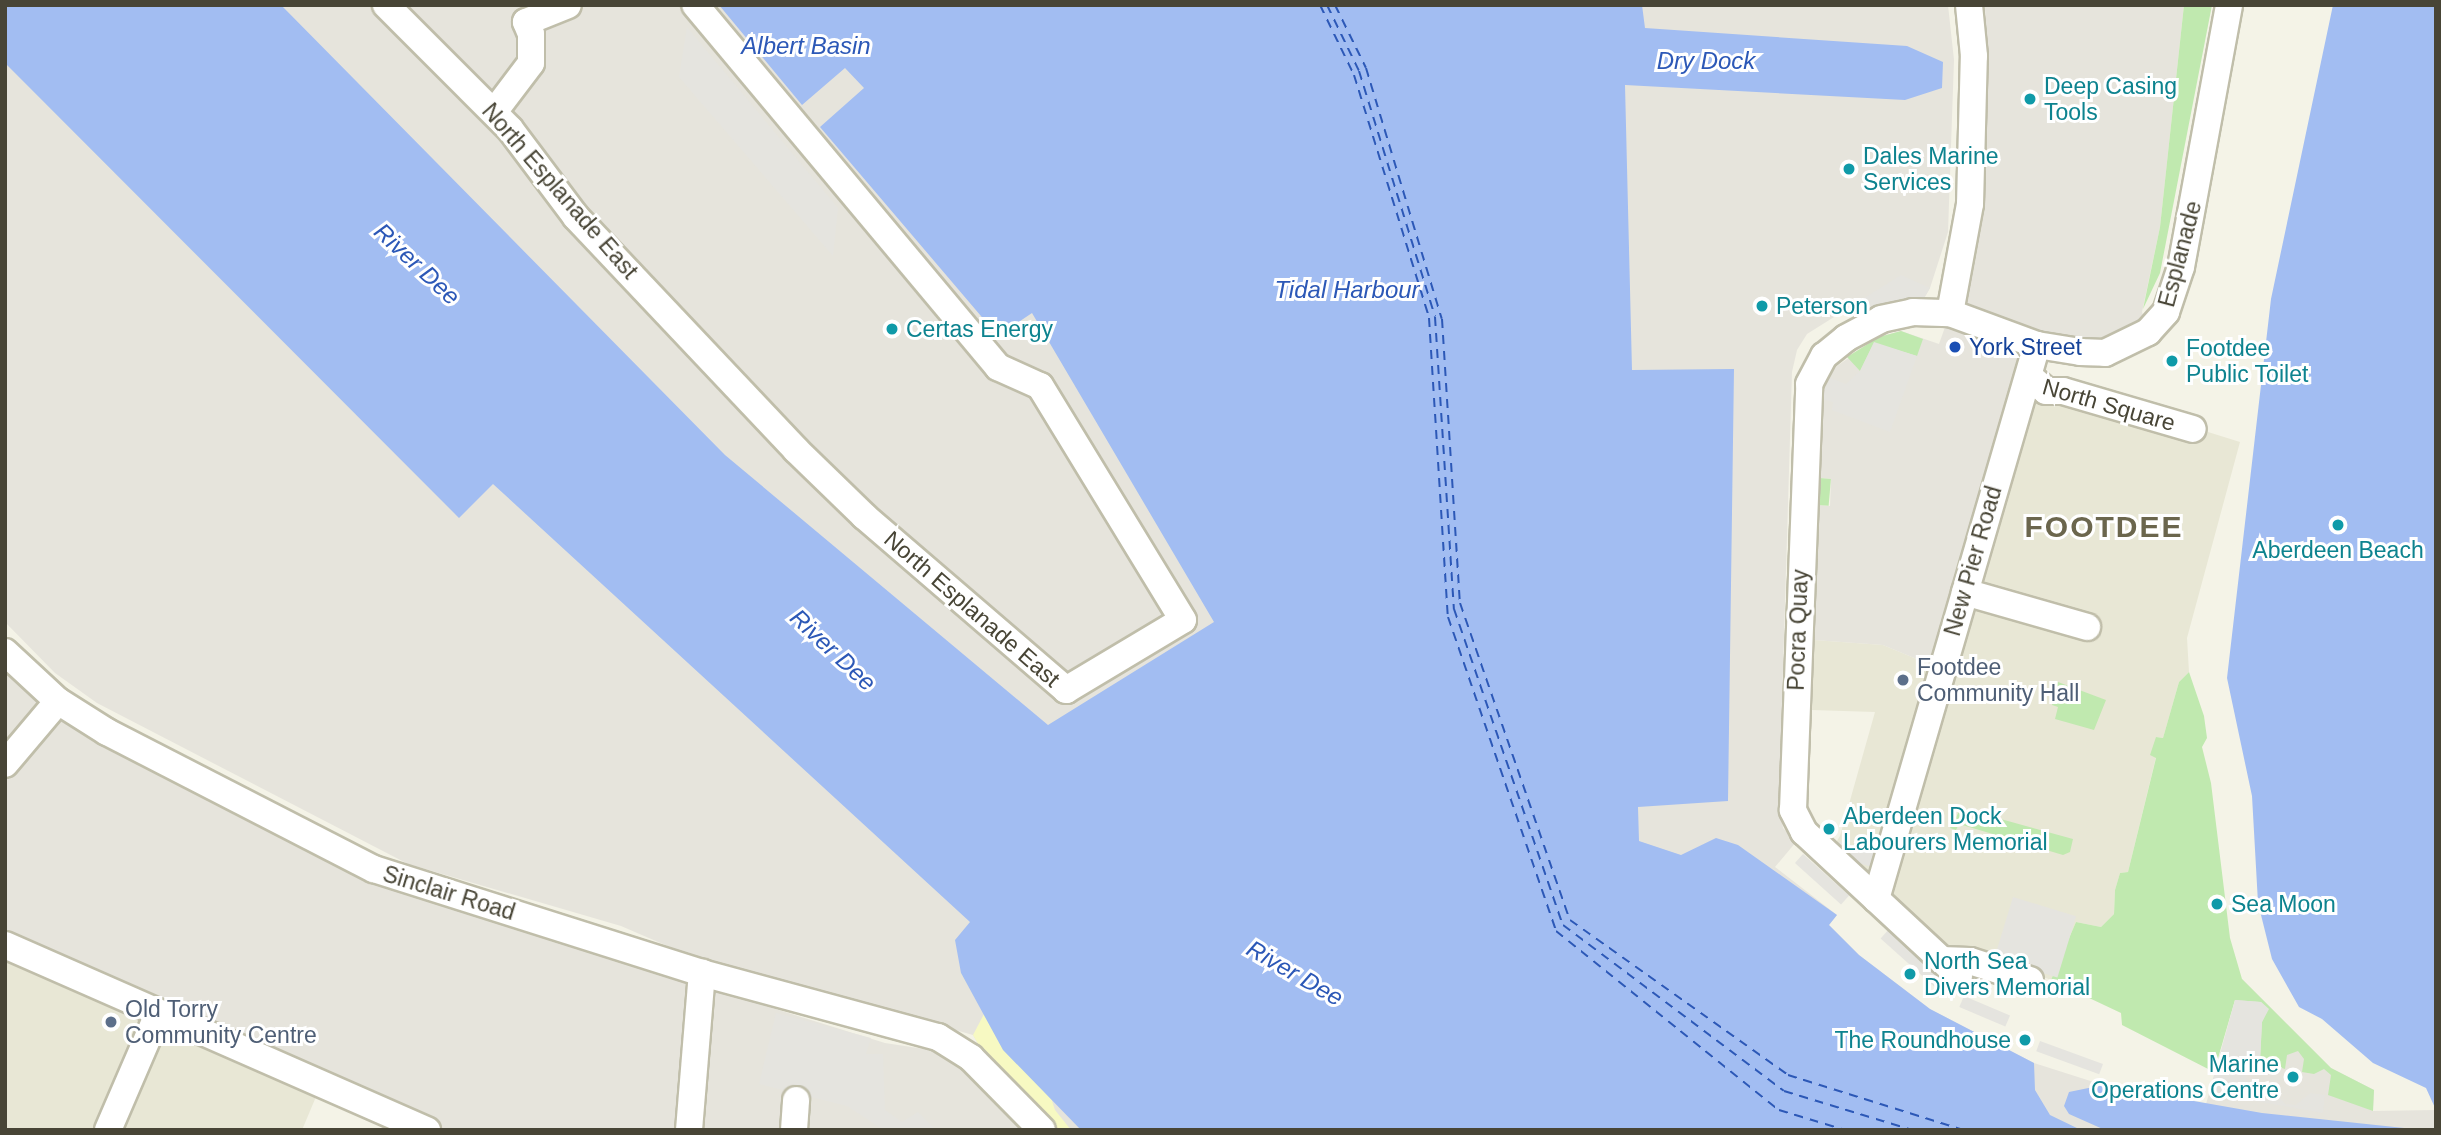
<!DOCTYPE html>
<html>
<head>
<meta charset="utf-8">
<style>
	body { margin:0 }
	#map { position:relative; width:2441px; height:1135px; overflow:hidden; background:#f4f3e7; font-family:Helvetica,sans-serif }
	div>[style] { position:absolute }
	.residential>* { inset:0; background:#e8e7d5 }
	.industrial>* { inset:0; background:#e6e4dc }
	.green>* { inset:0; background:#c0e9af; transform-origin:0 0 }
	.sand>* { inset:0; background:#f7f9c2 }
	.parking>* { inset:0; background:#e5e4df; transform-origin:0 0 }
	.water>* { inset:0; background:#a2bdf2 }
	.ferry>* { height:2px; margin-top:-1px; transform-origin:0; background:repeating-linear-gradient(90deg,#2c58b7 0 9px,transparent 0 16px) }
	.roads { filter:drop-shadow(2px 0 #c0beaa) drop-shadow(-2px 0 #c0beaa) drop-shadow(0 2px #c0beaa) drop-shadow(0 -2px #c0beaa) }
	.minor>* { height:26px; margin:-13px; padding:0 13px; transform-origin:13px; border-radius:13px; background:#fff }
	.dots>* { width:19px; height:19px; translate:-50% -50%; box-sizing:border-box; border:4px solid #fff; border-radius:50% }
	span { translate:-50% -50%; white-space:nowrap; text-align:center; line-height:1.15; -webkit-text-stroke:6px #fff; paint-order:stroke }
	.culture-label { font-size:23px; color:#0d838f }
	.left { translate:0 -50%; text-align:left }
	.right { translate:-100% -50%; text-align:right }
	.street-label { font-size:23px; color:#484536 }
	.transit-label { font-size:23px; color:#164399 }
	.service-label { font-size:23px; color:#4e5e75 }
	.water-label { font-size:24px; color:#2c58b7; font-style:italic }
	.district-label { font-size:30px; color:#6b664d; font-weight:700; letter-spacing:2px }
	.frame { position:absolute; inset:0; border:7px solid #484536; pointer-events:none }
</style>
</head>
<body>
<div id="map">
	<div class="residential">
		<i style="clip-path:polygon(2029px 376px,2240px 442px,2187px 638px,2189px 672px,2179px 682px,2163px 738px,2156px 737px,2156px 757px,2128px 872px,2120px 873px,2115px 890px,2114px 914px,2101px 927px,2076px 922px,2051px 980px,1993px 957px,1941px 960px,1828px 855px,1840px 836px,1875px 712px,1812px 710px,1814px 640px,1883px 645px,1931px 665px)"></i>
		<i style="clip-path:polygon(5px 951px,318px 1092px,302px 1130px,5px 1130px)"></i>
	</div>
	<div class="industrial">
		<i style="clip-path:polygon(5px 5px,1948px 5px,1954px 60px,1948px 232px,1930px 288px,1923px 300px,1865px 312px,1858px 302px,1807px 334px,1797px 350px,1792px 372px,1779px 801px,1783px 828px,1796px 842px,1775px 867px,1837px 915px,1829px 925px,1859px 955px,1930px 1009px,2034px 1063px,2103px 1085px,2206px 1104px,2242px 979px,2331px 1068px,2374px 1090px,2373px 1111px,2436px 1110px,2436px 1130px,1056px 1130px,985px 1056px,973px 1035px,686px 954px,621px 926px,408px 864px,97px 703px,55px 673px,5px 622px)"></i>
		<i style="clip-path:polygon(1985px 5px,2184px 5px,2160px 227px,2142px 312px,2148px 332px,2129px 345px,2037px 345px,1931px 665px,1883px 645px,1814px 640px,1819px 505px,1830px 506px,1831px 479px,1820px 478px,1822px 399px,1828px 377px,1837px 366px,1879px 337px,1901px 331px,1939px 344px,1950px 313px,1980px 168px,1987px 69px)"></i>
		<i style="clip-path:polygon(5px 669px,59px 720px,342px 863px,428px 901px,885px 1043px,944px 1052px,983px 1079px,1032px 1130px,427px 1130px,5px 943px)"></i>
	</div>
	<div class="green">
		<i style="clip-path:polygon(2184px 5px,2212px 5px,2160px 273px,2143px 309px,2160px 227px)"></i>
		<i style="clip-path:polygon(1901px 331px,1923px 339px,1917px 356px,1874px 343px,1860px 371px,1847px 357px,1879px 337px)"></i>
		<i style="left:1820px;top:478px;width:11px;height:27px;rotate:5deg"></i>
		<i style="clip-path:polygon(2189px 672px,2204px 716px,2207px 738px,2202px 747px,2211px 783px,2230px 938px,2242px 979px,2331px 1068px,2374px 1090px,2373px 1111px,2328px 1095px,2331px 1075px,2324px 1069px,2314px 1074px,2302px 1072px,2304px 1059px,2298px 1051px,2287px 1055px,2285px 1069px,2260px 1061px,2262px 1022px,2268px 1009px,2261px 1002px,2235px 1000px,2214px 1072px,2122px 1025px,2121px 1013px,2051px 980px,2076px 922px,2101px 927px,2114px 914px,2115px 890px,2120px 873px,2128px 872px,2156px 758px,2150px 755px,2156px 737px,2163px 738px,2179px 682px)"></i>
		<i style="clip-path:polygon(2058px 682px,2106px 700px,2094px 730px,2055px 719px,2058px 707px,2052px 705px)"></i>
		<i style="clip-path:polygon(1961px 808px,2073px 839px,2070px 852px,2063px 855px,1959px 824px,1956px 830px,1950px 828px)"></i>
	</div>
	<div class="sand">
		<i style="clip-path:polygon(961px 973px,976px 974px,1048px 1089px,1055px 1110px,1071px 1130px,1056px 1130px,985px 1056px,973px 1035px,984px 1014px)"></i>
	</div>
	<div class="parking">
		<i style="clip-path:polygon(687px 27px,838px 208px,833px 256px,679px 77px)"></i>
		<i style="clip-path:polygon(1901px 275px,1930px 288px,1923px 300px,1865px 312px,1858px 302px)"></i>
		<i style="clip-path:polygon(1874px 342px,1917px 356px,1890px 432px,1832px 410px,1833px 402px,1822px 399px,1828px 377px,1846px 384px,1860px 371px)"></i>
		<i style="left:1840px;top:841px;width:40px;height:15px;rotate:18deg"></i>
		<i style="left:1803px;top:854px;width:62px;height:12px;rotate:42deg"></i>
		<i style="left:2013px;top:897px;width:66px;height:64px;rotate:17deg"></i>
		<i style="left:1890px;top:928px;width:81px;height:14px;rotate:42deg"></i>
		<i style="left:1964px;top:996px;width:50px;height:12px;rotate:23deg"></i>
		<i style="clip-path:polygon(2235px 1000px,2261px 1002px,2269px 1009px,2262px 1022px,2260px 1061px,2248px 1058px,2246px 1081px,2272px 1086px,2285px 1104px,2296px 1105px,2310px 1093px,2325px 1095px,2323px 1113px,2209px 1093px)"></i>
		<i style="clip-path:polygon(776px 1013px,871px 1038px,866px 1054px,883px 1054px,885px 1110px,902px 1122px,918px 1112px,936px 1130px,884px 1130px,847px 1106px,759px 1084px)"></i>
		<i style="left:2040px;top:1041px;width:67px;height:11px;rotate:20deg"></i>
	</div>
	<div class="water">
		<i style="clip-path:polygon(5px 5px,281px 5px,725px 455px,1048px 725px,1214px 622px,1032px 313px,998px 336px,820px 127px,864px 88px,845px 68px,802px 105px,719px 5px,1642px 5px,1645px 28px,1907px 46px,1943px 62px,1942px 88px,1905px 100px,1625px 85px,1632px 370px,1734px 369px,1728px 801px,1638px 807px,1639px 841px,1681px 855px,1716px 838px,1738px 845px,1837px 915px,1829px 925px,1859px 955px,1930px 1009px,2034px 1063px,2035px 1090px,2050px 1115px,2081px 1130px,1081px 1130px,1003px 1050px,961px 973px,955px 940px,970px 922px,493px 484px,459px 518px,5px 63px)"></i>
		<i style="clip-path:polygon(2333px 5px,2436px 5px,2436px 1110px,2426px 1088px,2373px 1063px,2322px 1019px,2299px 1007px,2272px 959px,2258px 903px,2252px 796px,2227px 678px,2271px 299px)"></i>
		<i style="clip-path:polygon(2103px 1085px,2262px 1113px,2423px 1130px,2105px 1130px,2069px 1114px,2064px 1106px,2069px 1092px)"></i>
	</div>
	<div class="ferry">
		<i style="left:1320px;top:5px;width:78px;rotate:64.1deg"></i>
		<i style="left:1354px;top:75px;width:254px;rotate:72.8deg"></i>
		<i style="left:1429px;top:318px;width:300px;rotate:86.4deg"></i>
		<i style="left:1448px;top:617px;width:332px;rotate:71deg"></i>
		<i style="left:1556px;top:931px;width:286px;rotate:38.8deg"></i>
		<i style="left:1779px;top:1110px;width:69px;rotate:16.9deg"></i>
		<i style="left:1327px;top:5px;width:73px;rotate:64.1deg"></i>
		<i style="left:1359px;top:71px;width:257px;rotate:72.8deg"></i>
		<i style="left:1435px;top:317px;width:293px;rotate:86.3deg"></i>
		<i style="left:1454px;top:609px;width:334px;rotate:71deg"></i>
		<i style="left:1563px;top:925px;width:276px;rotate:36.9deg"></i>
		<i style="left:1784px;top:1091px;width:134px;rotate:16.9deg"></i>
		<i style="left:1335px;top:5px;width:70px;rotate:63.8deg"></i>
		<i style="left:1366px;top:68px;width:262px;rotate:73.2deg"></i>
		<i style="left:1442px;top:319px;width:285px;rotate:86.4deg"></i>
		<i style="left:1460px;top:603px;width:336px;rotate:70.9deg"></i>
		<i style="left:1570px;top:920px;width:267px;rotate:35.4deg"></i>
		<i style="left:1788px;top:1075px;width:183px;rotate:17.4deg"></i>
	</div>
	<div class="roads">
		<div class="minor">
			<i style="left:386px;top:5px;width:175px;rotate:45deg"></i>
			<i style="left:510px;top:129px;width:110px;rotate:53.1deg"></i>
			<i style="left:576px;top:217px;width:320px;rotate:46.6deg"></i>
			<i style="left:796px;top:450px;width:95px;rotate:44.1deg"></i>
			<i style="left:864px;top:516px;width:267px;rotate:40.7deg"></i>
			<i style="left:1066px;top:690px;width:136px;rotate:-30.9deg"></i>
			<i style="left:1183px;top:620px;width:274px;rotate:-121.4deg"></i>
			<i style="left:1040px;top:386px;width:46px;rotate:-155.7deg"></i>
			<i style="left:998px;top:367px;width:472px;rotate:-129.9deg"></i>
			<i style="left:494px;top:112px;width:61px;rotate:-52.9deg"></i>
			<i style="left:531px;top:63px;width:29px;rotate:-90deg"></i>
			<i style="left:531px;top:34px;width:13px;rotate:-113deg"></i>
			<i style="left:526px;top:22px;width:45px;rotate:-22deg"></i>
			<i style="left:1950px;top:313px;width:111px;rotate:-79.6deg"></i>
			<i style="left:1970px;top:204px;width:148px;rotate:-88.5deg"></i>
			<i style="left:1974px;top:56px;width:51px;rotate:-95.6deg"></i>
			<i style="left:2029px;top:376px;width:23px;rotate:41deg"></i>
			<i style="left:2046px;top:391px;width:17px"></i>
			<i style="left:2063px;top:391px;width:135px;rotate:16.3deg"></i>
			<i style="left:1965px;top:592px;width:127px;rotate:16deg"></i>
			<i style="left:5px;top:652px;width:72px;rotate:42.8deg"></i>
			<i style="left:58px;top:701px;width:58px;rotate:32.3deg"></i>
			<i style="left:107px;top:732px;width:300px;rotate:27.2deg"></i>
			<i style="left:374px;top:869px;width:344px;rotate:17.6deg"></i>
			<i style="left:702px;top:973px;width:245px;rotate:15.2deg"></i>
			<i style="left:938px;top:1037px;width:39px;rotate:32deg"></i>
			<i style="left:971px;top:1058px;width:101px;rotate:45.4deg"></i>
			<i style="left:5px;top:764px;width:82px;rotate:-49.9deg"></i>
			<i style="left:1876px;top:899px;width:577px;rotate:-73.8deg"></i>
			<i style="left:5px;top:945px;width:461px;rotate:23.7deg"></i>
			<i style="left:1941px;top:960px;width:29px;rotate:2deg"></i>
			<i style="left:1970px;top:961px;width:63px;rotate:17.6deg"></i>
			<i style="left:1959px;top:976px;width:212px;rotate:-137.1deg"></i>
			<i style="left:1804px;top:832px;width:25px;rotate:-117deg"></i>
			<i style="left:1793px;top:810px;width:426px;rotate:-87.8deg"></i>
			<i style="left:1809px;top:384px;width:32px;rotate:-62deg"></i>
			<i style="left:1824px;top:356px;width:28px;rotate:-39deg"></i>
			<i style="left:1846px;top:338px;width:40px;rotate:-28deg"></i>
			<i style="left:1881px;top:319px;width:33px;rotate:-12deg"></i>
			<i style="left:1913px;top:312px;width:37px;rotate:2deg"></i>
			<i style="left:1950px;top:313px;width:93px;rotate:20.2deg"></i>
			<i style="left:2037px;top:345px;width:44px;rotate:9.2deg"></i>
			<i style="left:2080px;top:352px;width:25px;rotate:2deg"></i>
			<i style="left:2105px;top:353px;width:48px;rotate:-26deg"></i>
			<i style="left:2148px;top:332px;width:27px;rotate:-48deg"></i>
			<i style="left:2166px;top:312px;width:47px;rotate:-71.6deg"></i>
			<i style="left:2181px;top:267px;width:266px;rotate:-79.6deg"></i>
			<i style="left:108px;top:1130px;width:126px;rotate:-66.7deg"></i>
			<i style="left:689px;top:1130px;width:158px;rotate:-85.3deg"></i>
			<i style="left:794px;top:1130px;width:30px;rotate:-86deg"></i>
		</div>
	</div>
	<div class="dots">
		<i style="left:2030px;top:99px;background:#0f9aa8"></i>
		<i style="left:1849px;top:169px;background:#0f9aa8"></i>
		<i style="left:1762px;top:306px;background:#0f9aa8"></i>
		<i style="left:892px;top:329px;background:#0f9aa8"></i>
		<i style="left:1955px;top:347px;background:#1a4fb4"></i>
		<i style="left:2172px;top:361px;background:#0f9aa8"></i>
		<i style="left:2338px;top:525px;background:#0f9aa8"></i>
		<i style="left:1903px;top:680px;background:#5c6f8a"></i>
		<i style="left:1829px;top:829px;background:#0f9aa8"></i>
		<i style="left:2217px;top:904px;background:#0f9aa8"></i>
		<i style="left:1910px;top:974px;background:#0f9aa8"></i>
		<i style="left:111px;top:1022px;background:#5c6f8a"></i>
		<i style="left:2025px;top:1040px;background:#0f9aa8"></i>
		<i style="left:2293px;top:1077px;background:#0f9aa8"></i>
	</div>
	<div class="culture-label">
		<span class="left" style="left:2044px;top:99px">Deep Casing<br>Tools</span>
		<span class="left" style="left:1863px;top:169px">Dales Marine<br>Services</span>
		<span class="left" style="left:1776px;top:306px">Peterson</span>
		<span class="left" style="left:906px;top:329px">Certas Energy</span>
		<span class="left" style="left:2186px;top:361px">Footdee<br>Public Toilet</span>
		<span style="left:2338px;top:550px">Aberdeen Beach</span>
		<span class="left" style="left:1843px;top:829px">Aberdeen Dock<br>Labourers Memorial</span>
		<span class="left" style="left:2231px;top:904px">Sea Moon</span>
		<span class="left" style="left:1924px;top:974px">North Sea<br>Divers Memorial</span>
		<span class="right" style="left:2011px;top:1040px">The Roundhouse</span>
		<span class="right" style="left:2279px;top:1077px">Marine<br>Operations Centre</span>
	</div>
	<div class="street-label">
		<span style="left:560px;top:191px;rotate:49deg">North Esplanade East</span>
		<span style="left:2180px;top:254px;rotate:-75deg">Esplanade</span>
		<span style="left:2109px;top:405px;rotate:16deg">North Square</span>
		<span style="left:1973px;top:561px;rotate:-74deg">New Pier Road</span>
		<span style="left:972px;top:609px;rotate:41deg">North Esplanade East</span>
		<span style="left:1798px;top:630px;rotate:-88deg">Pocra Quay</span>
		<span style="left:449px;top:893px;rotate:17deg">Sinclair Road</span>
	</div>
	<div class="transit-label">
		<span class="left" style="left:1969px;top:347px">York Street</span>
	</div>
	<div class="service-label">
		<span class="left" style="left:1917px;top:680px">Footdee<br>Community Hall</span>
		<span class="left" style="left:125px;top:1022px">Old Torry<br>Community Centre</span>
	</div>
	<div class="water-label">
		<span style="left:806px;top:46px">Albert Basin</span>
		<span style="left:1706px;top:61px">Dry Dock</span>
		<span style="left:417px;top:264px;rotate:43deg">River Dee</span>
		<span style="left:1347px;top:290px">Tidal Harbour</span>
		<span style="left:833px;top:650px;rotate:43deg">River Dee</span>
		<span style="left:1295px;top:973px;rotate:30deg">River Dee</span>
	</div>
	<div class="district-label">
		<span style="left:2104px;top:527px">FOOTDEE</span>
	</div>
	<div class="frame"></div>
</div>
</body>
</html>
